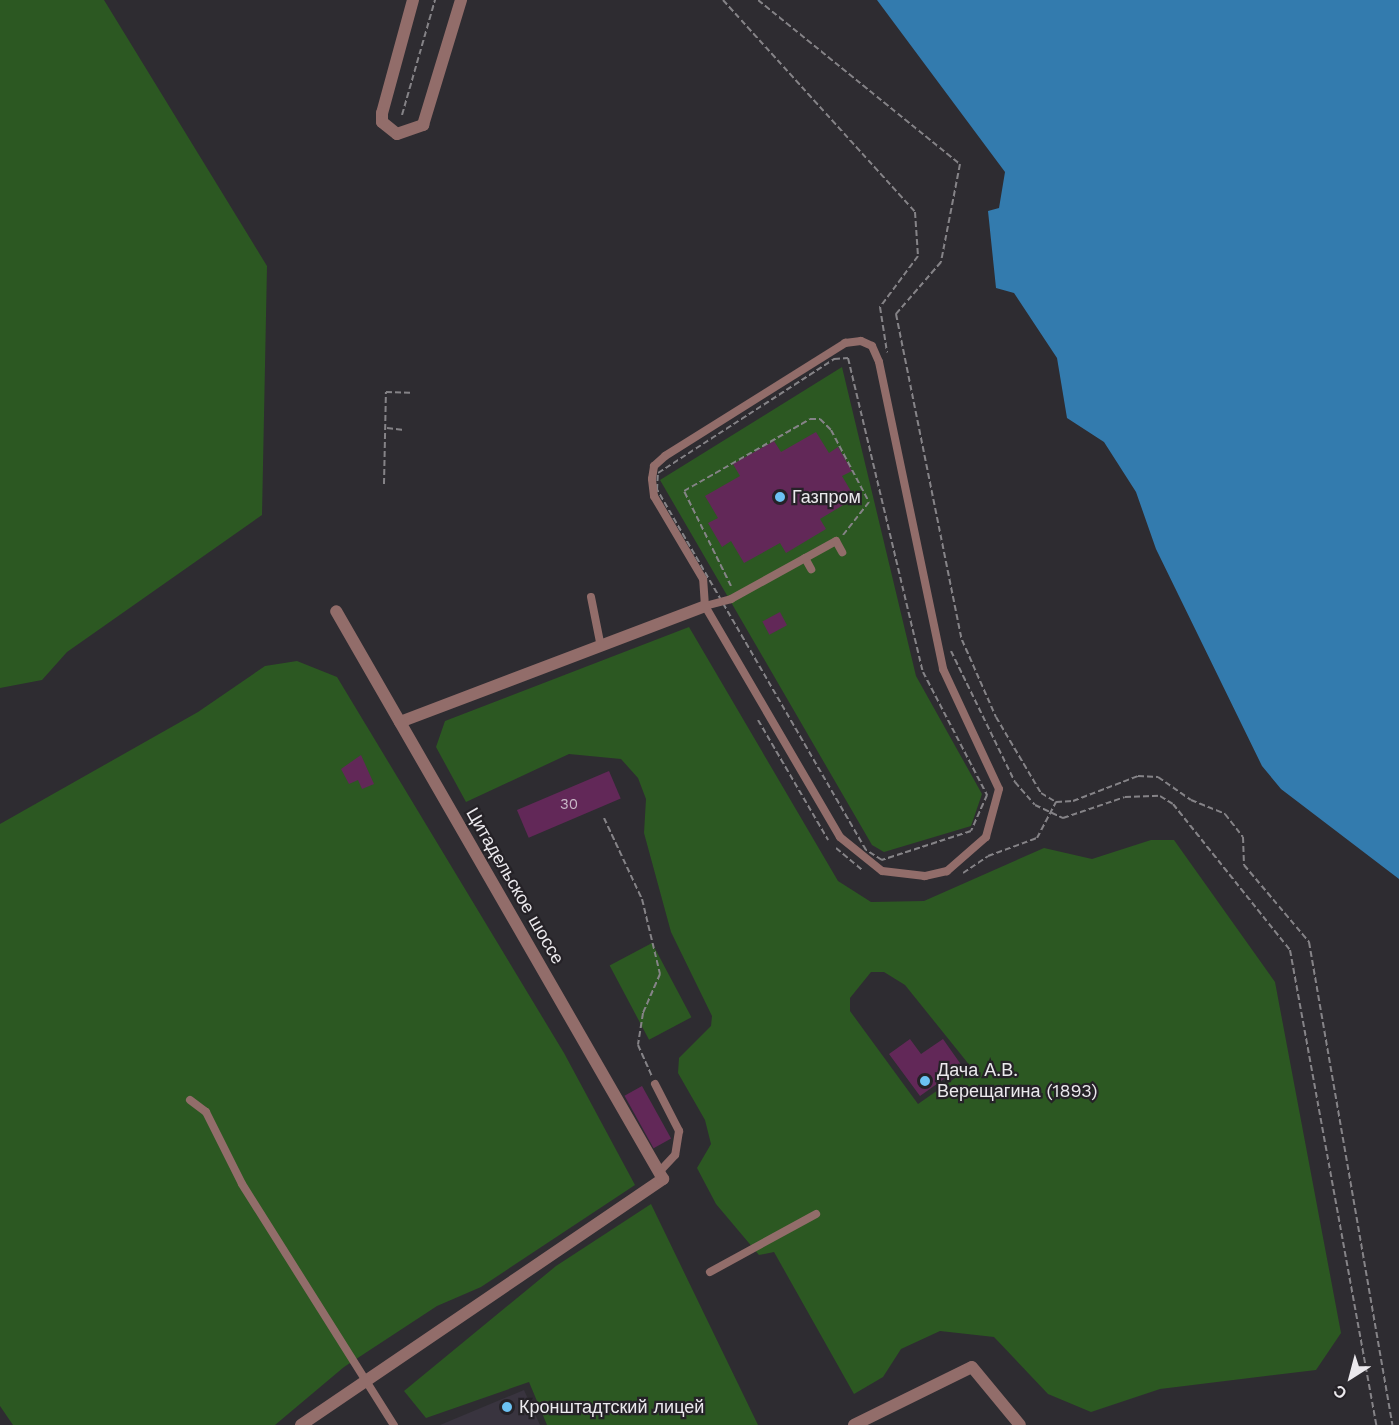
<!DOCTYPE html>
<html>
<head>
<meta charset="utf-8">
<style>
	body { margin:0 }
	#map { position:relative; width:1399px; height:1425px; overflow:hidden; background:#2e2c31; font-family:"Work Sans",sans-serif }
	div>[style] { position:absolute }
	.built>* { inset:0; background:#39343f }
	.green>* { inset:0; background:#2c5822; transform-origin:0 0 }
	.water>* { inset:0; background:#337bae }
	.building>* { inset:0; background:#622858; transform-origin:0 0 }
	.path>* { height:2px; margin-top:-1px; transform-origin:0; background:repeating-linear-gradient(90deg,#858387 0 6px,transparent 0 9px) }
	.lane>* { height:8px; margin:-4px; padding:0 4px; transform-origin:4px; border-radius:4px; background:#926d6a }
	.street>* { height:12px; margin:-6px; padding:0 6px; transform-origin:6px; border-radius:6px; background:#926d6a }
	.dots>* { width:16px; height:16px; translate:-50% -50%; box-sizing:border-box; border:3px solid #252227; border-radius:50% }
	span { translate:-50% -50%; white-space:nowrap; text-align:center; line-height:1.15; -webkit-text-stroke:4.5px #252227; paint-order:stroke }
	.number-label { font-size:15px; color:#c9b9c8 }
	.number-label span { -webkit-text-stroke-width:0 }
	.poi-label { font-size:18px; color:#ebe9ed }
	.left { translate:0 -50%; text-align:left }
	.street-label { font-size:18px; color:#ebe9ed }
	.north { position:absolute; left:1321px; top:1347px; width:60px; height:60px; -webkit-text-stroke:4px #252227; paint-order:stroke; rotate:216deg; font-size:16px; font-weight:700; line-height:24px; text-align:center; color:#ebe9ed }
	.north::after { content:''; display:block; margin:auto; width:21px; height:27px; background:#ebe9ed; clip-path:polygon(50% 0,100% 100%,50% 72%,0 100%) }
</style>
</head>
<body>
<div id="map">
	<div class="built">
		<i style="clip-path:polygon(524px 1390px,540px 1425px,440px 1425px)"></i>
	</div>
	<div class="green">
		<i style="clip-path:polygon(0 0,104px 0,267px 266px,262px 515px,67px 652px,42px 680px,0 688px)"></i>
		<i style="clip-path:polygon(842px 367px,916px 676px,982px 794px,971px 826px,884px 852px,872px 845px,660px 480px)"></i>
		<i style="clip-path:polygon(evenodd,689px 627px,838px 881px,871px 902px,924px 901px,1044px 848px,1092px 859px,1151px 840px,1174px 840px,1275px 982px,1341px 1333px,1316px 1370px,1160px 1389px,1091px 1412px,1048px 1394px,994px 1337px,940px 1331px,901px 1349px,883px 1377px,854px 1394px,774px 1252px,759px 1255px,716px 1204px,697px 1168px,711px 1144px,705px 1120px,678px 1073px,679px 1058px,711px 1026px,712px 1016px,671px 932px,644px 833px,646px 799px,638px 778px,621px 759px,569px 754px,466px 802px,436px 747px,445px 721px,689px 627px,871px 972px,884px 972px,905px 985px,971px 1067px,918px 1104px,850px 1011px,850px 998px,871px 972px)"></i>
		<i style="clip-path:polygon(297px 661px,337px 677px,564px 1053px,635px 1185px,481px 1287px,437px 1306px,344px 1367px,275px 1425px,13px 1425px,0 1406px,0 824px,198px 712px,265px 666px)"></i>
		<i style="left:652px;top:943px;width:84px;height:48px;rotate:62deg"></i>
		<i style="clip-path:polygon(651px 1204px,758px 1425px,547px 1425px,529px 1382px,426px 1418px,404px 1391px,556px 1266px)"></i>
	</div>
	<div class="water">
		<i style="clip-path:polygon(877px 0,1399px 0,1399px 879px,1281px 789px,1262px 766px,1156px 549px,1136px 492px,1104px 442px,1067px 418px,1057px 358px,1014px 293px,996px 288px,988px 211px,999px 208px,1005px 172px)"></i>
	</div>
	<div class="building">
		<i style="clip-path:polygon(816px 432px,829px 453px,838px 447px,852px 471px,842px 476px,855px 498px,820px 519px,826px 529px,786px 553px,780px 543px,744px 563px,731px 541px,722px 547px,708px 523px,718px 518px,705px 496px,740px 476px,733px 464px,774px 441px,781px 452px)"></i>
		<i style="left:780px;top:612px;width:15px;height:20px;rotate:62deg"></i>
		<i style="clip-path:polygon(361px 755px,374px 784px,362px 789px,358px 780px,349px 784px,341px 769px)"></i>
		<i style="left:609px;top:771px;width:30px;height:100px;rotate:67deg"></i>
		<i style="clip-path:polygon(910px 1039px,921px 1054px,943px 1039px,962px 1066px,920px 1096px,889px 1054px)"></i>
		<i style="left:642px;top:1086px;width:60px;height:20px;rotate:61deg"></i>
	</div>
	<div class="path">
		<i style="left:723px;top:0;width:286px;rotate:47.8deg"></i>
		<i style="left:915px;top:212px;width:44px;rotate:86.1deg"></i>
		<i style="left:918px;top:256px;width:64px;rotate:126.7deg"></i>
		<i style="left:880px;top:307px;width:46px;rotate:81.2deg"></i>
		<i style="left:758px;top:0;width:260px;rotate:39.1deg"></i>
		<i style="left:960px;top:164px;width:100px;rotate:101deg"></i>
		<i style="left:941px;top:262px;width:69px;rotate:130.9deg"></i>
		<i style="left:896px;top:314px;width:333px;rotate:78.6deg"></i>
		<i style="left:962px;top:640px;width:84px;rotate:66.2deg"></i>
		<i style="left:996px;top:717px;width:88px;rotate:59.4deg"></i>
		<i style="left:1041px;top:793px;width:17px;rotate:31deg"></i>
		<i style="left:1056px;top:802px;width:17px;rotate:-3deg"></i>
		<i style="left:1073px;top:801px;width:70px;rotate:-21deg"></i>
		<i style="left:1138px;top:776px;width:20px;rotate:3deg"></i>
		<i style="left:1158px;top:777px;width:40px;rotate:34.9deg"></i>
		<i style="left:1191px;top:800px;width:37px;rotate:22deg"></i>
		<i style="left:1225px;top:814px;width:29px;rotate:52deg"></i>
		<i style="left:1243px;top:837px;width:28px;rotate:88deg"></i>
		<i style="left:1244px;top:865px;width:101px;rotate:49.8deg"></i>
		<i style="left:1309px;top:942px;width:490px;rotate:80.2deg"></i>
		<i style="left:402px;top:115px;width:120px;rotate:-74deg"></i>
		<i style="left:848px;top:358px;width:323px;rotate:76.6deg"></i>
		<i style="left:923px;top:672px;width:139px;rotate:62.5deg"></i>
		<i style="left:987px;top:795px;width:39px;rotate:114deg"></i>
		<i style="left:971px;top:831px;width:94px;rotate:162deg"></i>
		<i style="left:882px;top:860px;width:19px;rotate:-148deg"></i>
		<i style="left:866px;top:850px;width:416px;rotate:-120.1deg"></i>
		<i style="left:657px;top:490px;width:17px;rotate:-87deg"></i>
		<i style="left:658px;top:473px;width:210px;rotate:-32.9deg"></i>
		<i style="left:834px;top:359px;width:14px;rotate:-4deg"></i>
		<i style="left:387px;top:428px;width:17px;rotate:7deg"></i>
		<i style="left:384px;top:484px;width:92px;rotate:-88.8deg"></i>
		<i style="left:386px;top:392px;width:24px;rotate:2deg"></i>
		<i style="left:731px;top:586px;width:106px;rotate:-116.3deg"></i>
		<i style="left:684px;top:491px;width:145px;rotate:-29.7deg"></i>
		<i style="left:810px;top:419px;width:10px"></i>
		<i style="left:820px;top:419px;width:16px;rotate:45deg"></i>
		<i style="left:831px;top:430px;width:81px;rotate:62.2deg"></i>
		<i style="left:869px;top:502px;width:42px;rotate:128.2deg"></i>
		<i style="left:951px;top:651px;width:146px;rotate:64deg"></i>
		<i style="left:1015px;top:782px;width:30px;rotate:49deg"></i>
		<i style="left:1035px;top:805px;width:31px;rotate:25deg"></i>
		<i style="left:1063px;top:818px;width:65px;rotate:-18.7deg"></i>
		<i style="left:1125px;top:797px;width:35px;rotate:-2deg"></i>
		<i style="left:1160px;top:796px;width:15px;rotate:32deg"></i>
		<i style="left:1173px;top:804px;width:187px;rotate:51.3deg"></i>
		<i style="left:1290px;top:950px;width:483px;rotate:79.7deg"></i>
		<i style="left:758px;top:720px;width:139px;rotate:59.7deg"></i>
		<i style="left:604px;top:818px;width:89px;rotate:64.9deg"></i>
		<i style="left:642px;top:899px;width:77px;rotate:76.5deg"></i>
		<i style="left:660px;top:974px;width:43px;rotate:113.6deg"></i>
		<i style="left:643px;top:1013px;width:32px;rotate:99deg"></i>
		<i style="left:638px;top:1045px;width:34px;rotate:66deg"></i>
		<i style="left:836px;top:848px;width:35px;rotate:40deg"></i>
		<i style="left:963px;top:873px;width:30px;rotate:-34deg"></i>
		<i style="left:988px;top:856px;width:52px;rotate:-20.2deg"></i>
		<i style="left:1037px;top:838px;width:41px;rotate:-62.2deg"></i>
	</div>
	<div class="lane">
		<i style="left:861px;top:341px;width:12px;rotate:24deg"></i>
		<i style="left:872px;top:346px;width:17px;rotate:66deg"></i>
		<i style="left:879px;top:362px;width:314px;rotate:78.2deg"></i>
		<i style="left:943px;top:669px;width:132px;rotate:65deg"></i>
		<i style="left:999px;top:789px;width:50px;rotate:105.2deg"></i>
		<i style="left:986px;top:837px;width:52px;rotate:138.9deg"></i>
		<i style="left:947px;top:871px;width:23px;rotate:167deg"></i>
		<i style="left:925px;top:876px;width:43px;rotate:-173.4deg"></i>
		<i style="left:882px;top:871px;width:54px;rotate:-141deg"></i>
		<i style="left:840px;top:837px;width:268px;rotate:-120.3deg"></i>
		<i style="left:705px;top:606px;width:27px;rotate:-94deg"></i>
		<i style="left:703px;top:579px;width:96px;rotate:-120.6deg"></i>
		<i style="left:654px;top:496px;width:17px;rotate:-97deg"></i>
		<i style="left:652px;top:479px;width:13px;rotate:-81deg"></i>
		<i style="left:654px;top:466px;width:15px;rotate:-42deg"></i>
		<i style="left:665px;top:456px;width:213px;rotate:-32.1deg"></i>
		<i style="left:845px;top:343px;width:16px;rotate:-7deg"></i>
		<i style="left:805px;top:558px;width:13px;rotate:61deg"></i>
		<i style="left:591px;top:597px;width:51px;rotate:78.7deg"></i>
		<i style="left:705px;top:606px;width:27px;rotate:-15deg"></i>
		<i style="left:731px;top:599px;width:120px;rotate:-28.9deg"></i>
		<i style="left:836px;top:541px;width:13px;rotate:61deg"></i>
		<i style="left:655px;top:1084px;width:53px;rotate:62.9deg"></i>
		<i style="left:679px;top:1131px;width:24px;rotate:99deg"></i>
		<i style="left:675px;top:1155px;width:23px;rotate:133deg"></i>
		<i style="left:190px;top:1100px;width:20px;rotate:37deg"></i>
		<i style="left:206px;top:1112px;width:80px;rotate:63.4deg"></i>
		<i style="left:242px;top:1184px;width:285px;rotate:57.8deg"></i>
		<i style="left:710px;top:1272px;width:121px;rotate:-28.7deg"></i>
	</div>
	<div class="street">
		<i style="left:413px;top:0;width:117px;rotate:105.3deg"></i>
		<i style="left:382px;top:113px;width:9px;rotate:90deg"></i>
		<i style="left:382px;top:122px;width:19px;rotate:39deg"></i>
		<i style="left:397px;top:134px;width:28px;rotate:-19deg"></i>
		<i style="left:423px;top:125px;width:131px;rotate:-73.1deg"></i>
		<i style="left:400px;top:722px;width:326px;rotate:-20.8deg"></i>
		<i style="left:301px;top:1425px;width:438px;rotate:-34.2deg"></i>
		<i style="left:663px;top:1179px;width:655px;rotate:-119.93deg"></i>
		<i style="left:854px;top:1425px;width:131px;rotate:-26.2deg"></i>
		<i style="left:972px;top:1367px;width:75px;rotate:50.4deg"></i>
	</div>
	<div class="dots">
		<i style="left:780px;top:497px;background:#6cc2f3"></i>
		<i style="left:925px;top:1081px;background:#6cc2f3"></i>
		<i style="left:507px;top:1407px;background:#6cc2f3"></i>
	</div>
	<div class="number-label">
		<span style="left:569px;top:805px">30</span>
	</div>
	<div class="poi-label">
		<span class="left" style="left:792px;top:497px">Газпром</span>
		<span class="left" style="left:937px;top:1081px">Дача А.В.<br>Верещагина (1893)</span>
		<span class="left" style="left:519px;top:1407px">Кронштадтский лицей</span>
	</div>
	<div class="street-label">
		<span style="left:515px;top:886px;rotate:60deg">Цитадельское шоссе</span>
	</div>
	<div class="north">С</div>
</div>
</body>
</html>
